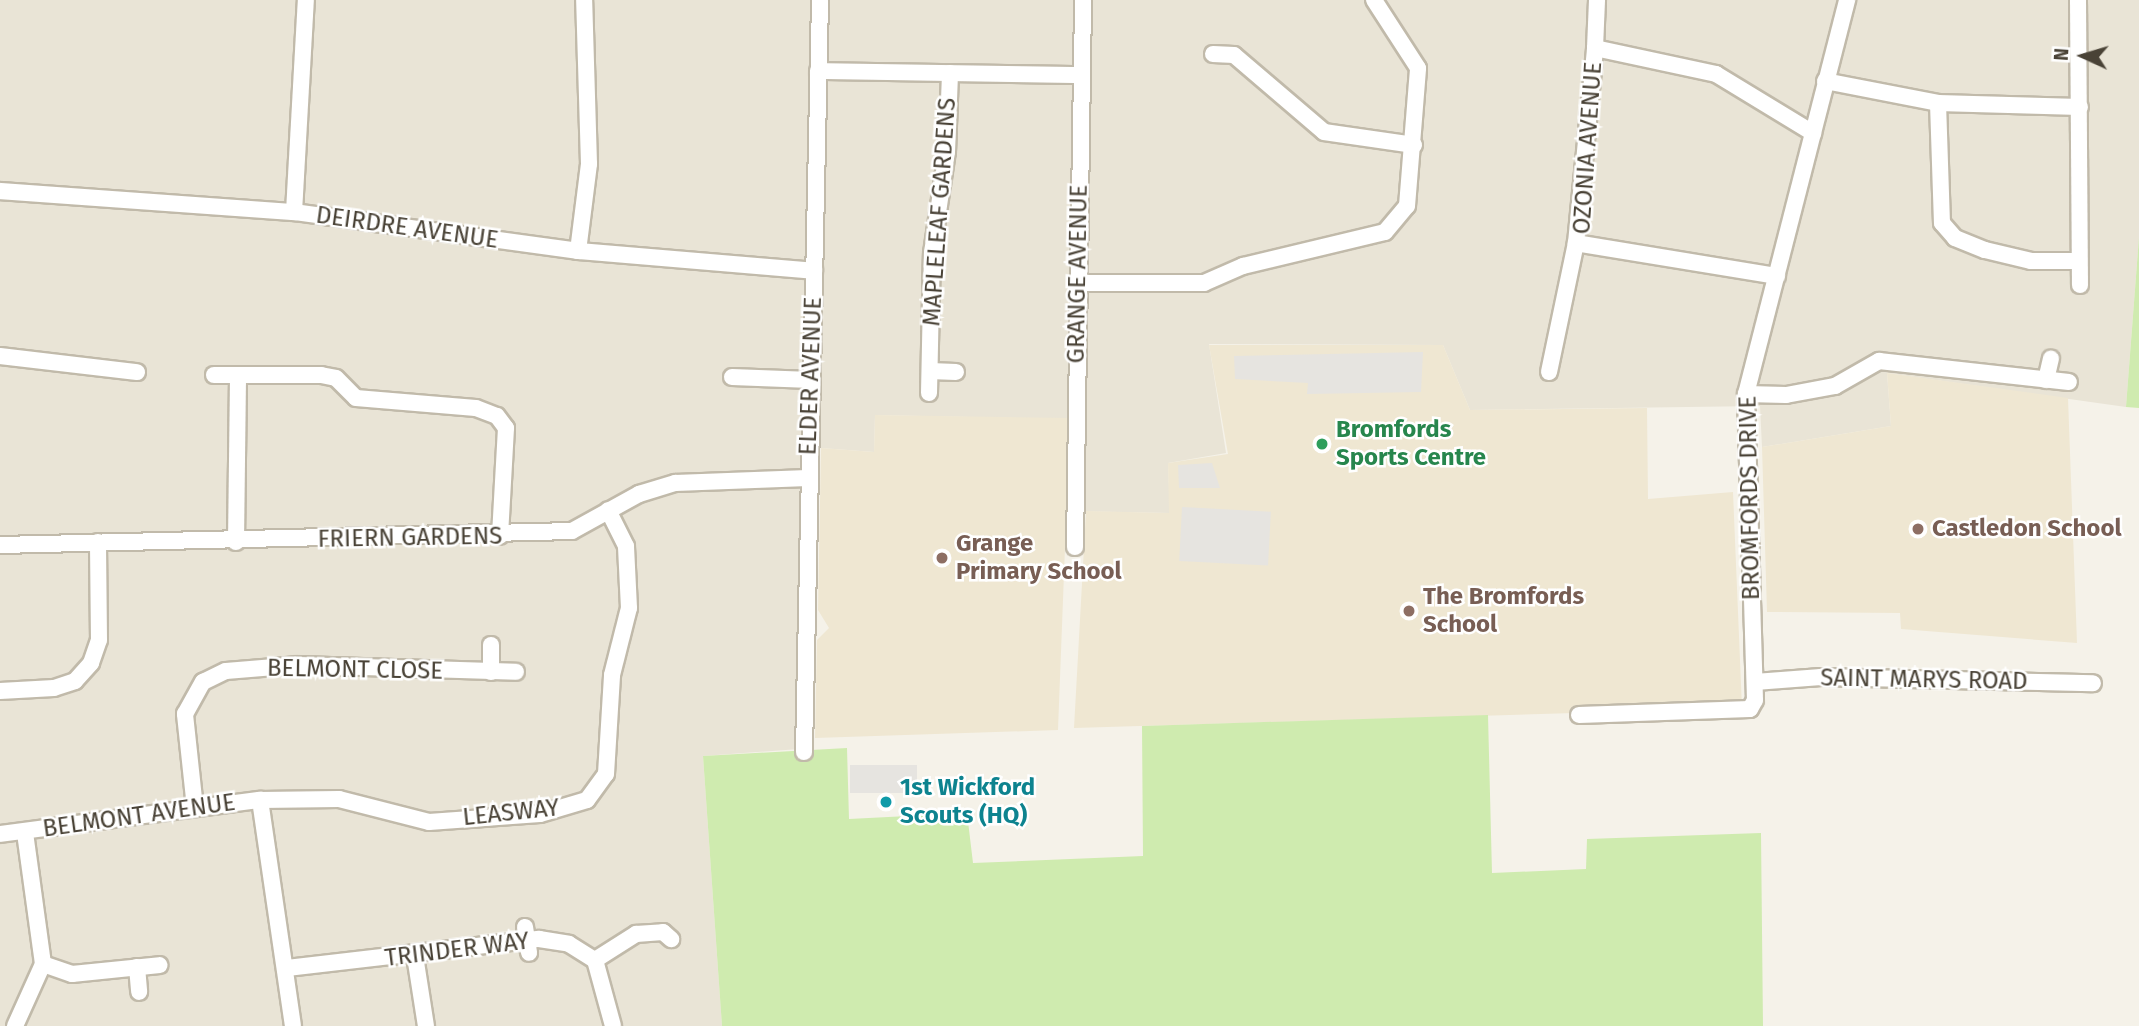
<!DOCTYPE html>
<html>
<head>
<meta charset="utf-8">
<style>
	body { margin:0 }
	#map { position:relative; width:2139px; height:1026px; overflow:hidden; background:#f5f2e9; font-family:"Fira Sans",sans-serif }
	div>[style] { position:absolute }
	.residential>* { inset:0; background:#e9e4d6 }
	.education>* { inset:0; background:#efe7d2 }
	.green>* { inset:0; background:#cfebaf }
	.parking>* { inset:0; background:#e6e4e0; transform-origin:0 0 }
	.roads { filter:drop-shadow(2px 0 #c1baaa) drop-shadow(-2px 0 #c1baaa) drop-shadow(0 2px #c1baaa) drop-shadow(0 -2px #c1baaa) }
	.street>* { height:16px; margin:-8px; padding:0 8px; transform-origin:8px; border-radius:8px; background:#fff }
	.dots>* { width:19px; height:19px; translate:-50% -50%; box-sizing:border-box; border:4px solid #fff; border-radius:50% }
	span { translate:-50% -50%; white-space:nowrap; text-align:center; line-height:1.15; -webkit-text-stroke:5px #fff; paint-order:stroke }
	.street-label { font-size:24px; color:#494236 }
	.leisure-label { font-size:24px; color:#27864d; font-weight:700 }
	.left { translate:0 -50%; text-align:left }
	.education-label { font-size:24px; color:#785e54; font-weight:700 }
	.culture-label { font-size:24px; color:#0d838f; font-weight:700 }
	.north { position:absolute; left:2048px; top:21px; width:70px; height:70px; -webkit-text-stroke:5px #fff; paint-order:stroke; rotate:274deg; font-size:19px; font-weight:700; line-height:28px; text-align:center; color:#494236 }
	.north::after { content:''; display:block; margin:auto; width:24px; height:32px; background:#494236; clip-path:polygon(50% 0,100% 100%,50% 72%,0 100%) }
</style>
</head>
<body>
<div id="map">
	<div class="residential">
		<i style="clip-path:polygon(0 0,2139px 0,2139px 237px,2126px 407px,1887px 373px,1891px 426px,1762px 447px,1760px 406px,1470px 410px,1443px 345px,1209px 344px,1226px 453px,1168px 463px,1170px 513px,1066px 511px,1070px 419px,875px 415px,874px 452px,821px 448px,800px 453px,799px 749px,703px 756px,722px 1026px,0 1026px)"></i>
	</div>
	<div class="education">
		<i style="clip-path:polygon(1209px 345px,1443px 345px,1470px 410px,1647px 408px,1648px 499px,1733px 492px,1742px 708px,1074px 728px,1086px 511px,1169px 513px,1168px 463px,1228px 454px)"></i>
		<i style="clip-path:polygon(1887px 373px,2068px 398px,2077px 643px,1901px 629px,1900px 613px,1767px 612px,1762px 447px,1891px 426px)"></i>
		<i style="clip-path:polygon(875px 415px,1070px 418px,1058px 730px,815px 738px,817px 640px,829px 628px,818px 610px,821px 448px,874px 452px)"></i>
	</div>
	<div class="green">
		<i style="clip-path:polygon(2139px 237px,2139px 408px,2126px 407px)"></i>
		<i style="clip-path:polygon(1488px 715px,1492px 873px,1586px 869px,1587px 839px,1761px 833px,1763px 1026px,722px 1026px,703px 756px,847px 748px,849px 819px,967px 813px,973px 863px,1143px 856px,1142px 726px)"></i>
	</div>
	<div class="parking">
		<i style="clip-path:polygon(1423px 352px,1421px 392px,1307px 394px,1308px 383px,1235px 379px,1234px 356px)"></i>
		<i style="clip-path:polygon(1212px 463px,1220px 488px,1179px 488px,1178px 465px)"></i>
		<i style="left:1182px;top:507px;width:89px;height:54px;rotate:3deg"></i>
		<i style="left:850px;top:765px;width:67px;height:28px"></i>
	</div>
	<div class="roads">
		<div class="street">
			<i style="left:2078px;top:0;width:285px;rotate:89.6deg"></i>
			<i style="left:1595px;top:48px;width:48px;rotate:-87.6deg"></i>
			<i style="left:1213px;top:54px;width:21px;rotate:3deg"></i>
			<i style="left:1234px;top:55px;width:118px;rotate:40.5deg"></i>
			<i style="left:1324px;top:132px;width:91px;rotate:8.2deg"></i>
			<i style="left:818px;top:71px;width:263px;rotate:0.9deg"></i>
			<i style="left:1825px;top:81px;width:115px;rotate:11deg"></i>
			<i style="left:1938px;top:103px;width:142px;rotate:1.6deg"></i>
			<i style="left:1938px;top:103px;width:120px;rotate:88.1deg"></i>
			<i style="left:1942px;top:223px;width:20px;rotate:49deg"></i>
			<i style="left:1955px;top:238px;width:32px;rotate:22deg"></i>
			<i style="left:1985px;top:250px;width:47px;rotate:13.4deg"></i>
			<i style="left:2031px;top:261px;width:47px"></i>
			<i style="left:0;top:191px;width:295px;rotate:4.1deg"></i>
			<i style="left:294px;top:212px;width:287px;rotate:7.8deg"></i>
			<i style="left:578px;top:251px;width:237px;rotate:4.8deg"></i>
			<i style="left:294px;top:212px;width:212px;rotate:-86.8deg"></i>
			<i style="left:578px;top:251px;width:88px;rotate:-82.8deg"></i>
			<i style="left:589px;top:164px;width:164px;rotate:-91.7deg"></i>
			<i style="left:1777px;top:276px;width:204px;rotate:-170.7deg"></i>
			<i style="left:1576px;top:243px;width:196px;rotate:-84.4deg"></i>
			<i style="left:1595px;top:48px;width:124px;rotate:12.1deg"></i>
			<i style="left:1716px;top:74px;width:114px;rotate:31.3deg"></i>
			<i style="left:1079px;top:283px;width:125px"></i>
			<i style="left:1204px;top:283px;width:43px;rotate:-23.6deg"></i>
			<i style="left:1243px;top:266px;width:146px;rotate:-13.5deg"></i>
			<i style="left:1385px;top:232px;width:34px;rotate:-50deg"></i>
			<i style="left:1407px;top:206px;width:138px;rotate:-85.4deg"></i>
			<i style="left:1418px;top:68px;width:81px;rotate:-122.9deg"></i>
			<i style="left:0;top:356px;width:138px;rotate:6.7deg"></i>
			<i style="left:930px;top:371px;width:26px;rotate:2deg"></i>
			<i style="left:1549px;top:372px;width:132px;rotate:-78.2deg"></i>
			<i style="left:214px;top:375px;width:107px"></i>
			<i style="left:321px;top:375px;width:15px;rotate:11deg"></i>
			<i style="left:336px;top:378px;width:28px;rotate:45deg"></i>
			<i style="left:356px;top:398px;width:120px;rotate:4.8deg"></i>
			<i style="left:476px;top:408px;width:22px;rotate:21deg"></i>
			<i style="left:497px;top:416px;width:15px;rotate:53deg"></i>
			<i style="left:506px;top:428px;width:108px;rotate:93.2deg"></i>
			<i style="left:732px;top:377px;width:79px;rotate:2.2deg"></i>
			<i style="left:2046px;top:380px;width:22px;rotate:-77deg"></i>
			<i style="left:929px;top:393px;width:140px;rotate:-88.8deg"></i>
			<i style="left:932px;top:253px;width:102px;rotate:-81.6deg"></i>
			<i style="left:947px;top:152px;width:79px;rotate:-87.8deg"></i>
			<i style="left:1746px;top:394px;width:40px;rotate:1.4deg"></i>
			<i style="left:1786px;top:395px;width:50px;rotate:-10.4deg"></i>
			<i style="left:1835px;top:386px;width:51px;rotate:-29.6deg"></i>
			<i style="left:1879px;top:361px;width:191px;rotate:6.3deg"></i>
			<i style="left:236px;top:542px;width:165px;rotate:-89.3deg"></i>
			<i style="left:0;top:545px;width:572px;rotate:-1.4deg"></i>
			<i style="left:572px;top:531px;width:77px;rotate:-28.9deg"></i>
			<i style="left:639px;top:494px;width:38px;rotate:-17deg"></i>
			<i style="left:675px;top:483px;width:133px;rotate:-2.2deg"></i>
			<i style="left:1075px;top:547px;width:547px;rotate:-89.16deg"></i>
			<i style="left:491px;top:672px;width:27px;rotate:-90deg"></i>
			<i style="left:1755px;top:682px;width:66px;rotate:-4.3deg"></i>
			<i style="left:1821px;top:677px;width:272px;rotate:1.3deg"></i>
			<i style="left:0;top:691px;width:54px;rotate:-3.2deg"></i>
			<i style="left:54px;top:688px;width:22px;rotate:-18deg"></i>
			<i style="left:75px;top:681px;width:24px;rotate:-48deg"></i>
			<i style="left:91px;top:663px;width:24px;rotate:-71deg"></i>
			<i style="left:99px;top:640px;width:98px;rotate:-90.6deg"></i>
			<i style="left:1579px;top:715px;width:171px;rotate:-2deg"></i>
			<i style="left:1750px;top:709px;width:10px;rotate:-61deg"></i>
			<i style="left:1755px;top:700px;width:306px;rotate:-91.7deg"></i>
			<i style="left:1746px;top:394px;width:407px;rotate:-75.6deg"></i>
			<i style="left:804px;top:752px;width:752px;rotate:-88.78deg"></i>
			<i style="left:260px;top:800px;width:79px;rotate:-0.7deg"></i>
			<i style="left:339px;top:799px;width:93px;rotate:14.3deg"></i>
			<i style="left:429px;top:822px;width:111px;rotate:-4.1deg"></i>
			<i style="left:540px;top:814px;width:49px;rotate:-16.6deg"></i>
			<i style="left:587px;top:800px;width:32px;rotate:-54deg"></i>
			<i style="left:606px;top:774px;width:99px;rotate:-86.5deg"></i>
			<i style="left:612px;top:675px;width:69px;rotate:-75.8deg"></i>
			<i style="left:629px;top:608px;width:62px;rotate:-92.8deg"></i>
			<i style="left:626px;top:546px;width:40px;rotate:-116.6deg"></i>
			<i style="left:195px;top:808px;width:95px;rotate:-96.1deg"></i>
			<i style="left:185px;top:714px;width:37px;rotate:-61deg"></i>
			<i style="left:203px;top:682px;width:25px;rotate:-26deg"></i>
			<i style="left:226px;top:671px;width:73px;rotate:-4.7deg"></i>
			<i style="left:299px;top:665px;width:217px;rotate:1.8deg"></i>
			<i style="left:0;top:834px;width:262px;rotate:-7.5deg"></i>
			<i style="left:260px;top:800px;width:228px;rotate:81.7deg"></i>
			<i style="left:525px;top:927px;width:26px;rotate:81deg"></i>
			<i style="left:415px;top:956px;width:71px;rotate:81.1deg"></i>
			<i style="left:595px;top:960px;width:49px;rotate:-32.4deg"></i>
			<i style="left:636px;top:934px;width:27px;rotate:-4deg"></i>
			<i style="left:663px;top:932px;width:11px;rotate:41deg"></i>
			<i style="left:43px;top:964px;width:31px;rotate:19deg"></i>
			<i style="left:72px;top:974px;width:88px;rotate:-5.8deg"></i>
			<i style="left:137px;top:967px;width:25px;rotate:85deg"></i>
			<i style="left:287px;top:968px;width:254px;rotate:-6.6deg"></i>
			<i style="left:539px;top:939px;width:30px;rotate:9deg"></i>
			<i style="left:569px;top:944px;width:31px;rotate:32deg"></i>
			<i style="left:595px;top:960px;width:68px;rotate:74.7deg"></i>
			<i style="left:15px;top:1026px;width:68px;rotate:-65.7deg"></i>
			<i style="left:43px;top:964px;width:133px;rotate:-97.8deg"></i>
		</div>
	</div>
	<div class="dots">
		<i style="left:1322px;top:444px;background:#2e9e5b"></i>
		<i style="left:1918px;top:529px;background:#8d6e63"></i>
		<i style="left:942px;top:558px;background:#8d6e63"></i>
		<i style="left:1409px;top:611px;background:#8d6e63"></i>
		<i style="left:886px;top:802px;background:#0f9aa8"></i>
	</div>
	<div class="street-label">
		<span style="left:1588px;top:148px;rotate:-86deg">OZONIA AVENUE</span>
		<span style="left:940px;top:212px;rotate:-86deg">MAPLELEAF GARDENS</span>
		<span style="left:407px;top:228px;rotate:8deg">DEIRDRE AVENUE</span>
		<span style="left:1078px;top:274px;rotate:-89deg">GRANGE AVENUE</span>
		<span style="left:811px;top:376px;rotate:-88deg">ELDER AVENUE</span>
		<span style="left:1750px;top:498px;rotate:-91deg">BROMFORDS DRIVE</span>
		<span style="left:410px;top:538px;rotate:-1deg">FRIERN GARDENS</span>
		<span style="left:355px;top:670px;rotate:1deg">BELMONT CLOSE</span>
		<span style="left:1924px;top:680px;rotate:1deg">SAINT MARYS ROAD</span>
		<span style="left:511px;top:813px;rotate:-6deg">LEASWAY</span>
		<span style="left:139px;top:816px;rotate:-8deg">BELMONT AVENUE</span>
		<span style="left:457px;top:950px;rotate:-7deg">TRINDER WAY</span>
	</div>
	<div class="leisure-label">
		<span class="left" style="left:1336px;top:444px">Bromfords<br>Sports Centre</span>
	</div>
	<div class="education-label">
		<span class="left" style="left:1932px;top:529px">Castledon School</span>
		<span class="left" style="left:956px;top:558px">Grange<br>Primary School</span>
		<span class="left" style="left:1423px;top:611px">The Bromfords<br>School</span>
	</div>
	<div class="culture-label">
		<span class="left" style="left:900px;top:802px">1st Wickford<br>Scouts (HQ)</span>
	</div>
	<div class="north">N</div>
</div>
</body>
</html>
